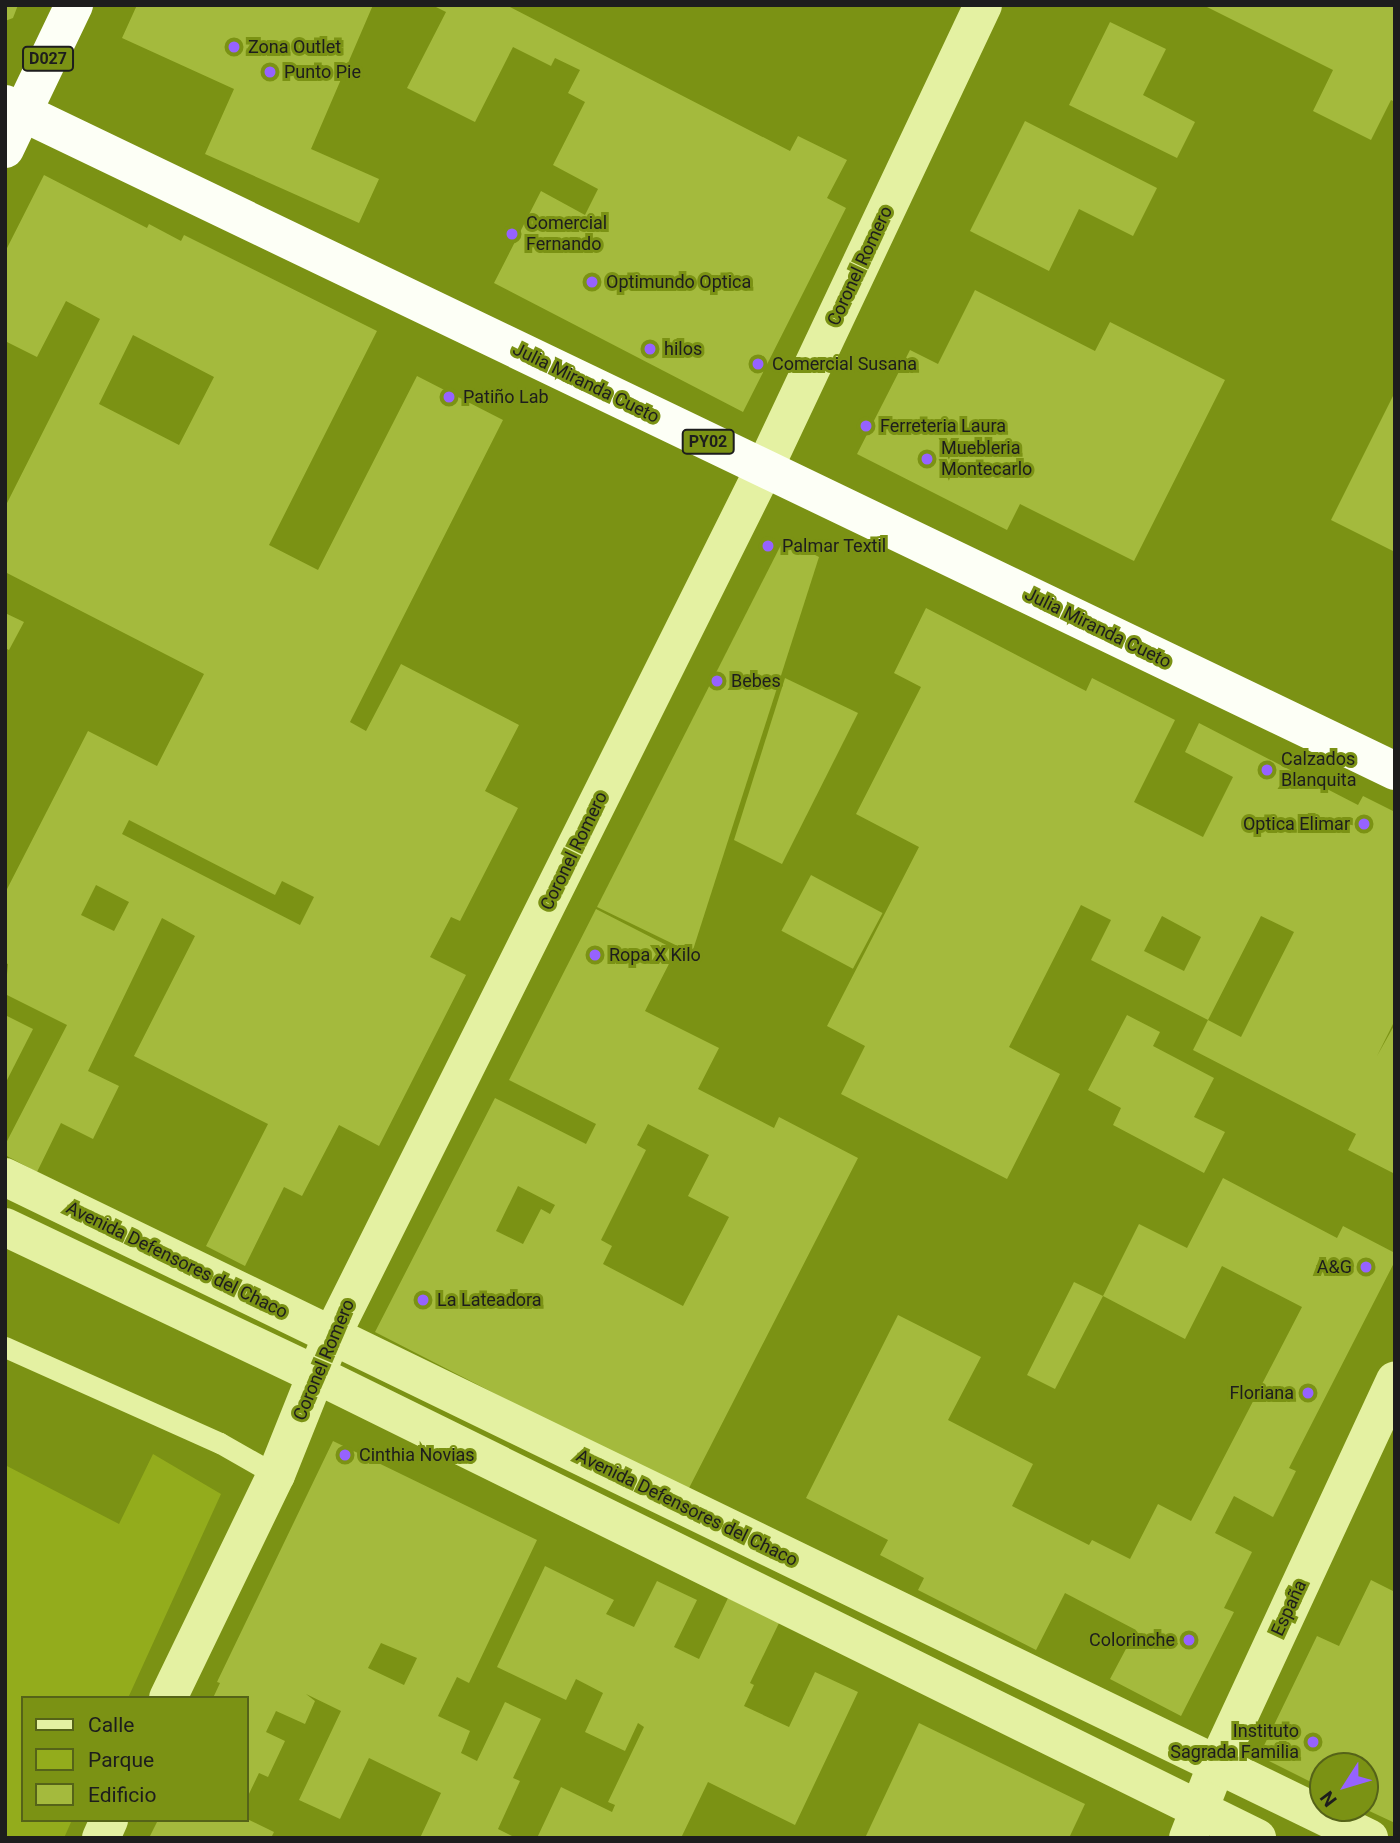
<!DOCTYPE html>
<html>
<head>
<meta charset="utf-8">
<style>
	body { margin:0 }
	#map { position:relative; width:1400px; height:1843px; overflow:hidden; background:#7b9214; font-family:Roboto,sans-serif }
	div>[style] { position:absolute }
	.green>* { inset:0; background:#93ac1c }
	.building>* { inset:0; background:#a4ba3d; transform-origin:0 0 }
	.service>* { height:21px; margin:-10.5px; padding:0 10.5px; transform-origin:10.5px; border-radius:10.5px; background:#e4f1a2 }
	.minor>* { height:38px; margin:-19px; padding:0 19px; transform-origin:19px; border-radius:19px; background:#e4f1a2 }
	.tertiary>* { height:38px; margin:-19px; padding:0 19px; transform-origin:19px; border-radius:19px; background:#e4f1a2 }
	.trunk>* { height:38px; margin:-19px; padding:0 19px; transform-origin:19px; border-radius:19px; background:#fdfff6 }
	.dots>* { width:19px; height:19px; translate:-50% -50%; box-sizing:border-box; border:4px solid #7b9214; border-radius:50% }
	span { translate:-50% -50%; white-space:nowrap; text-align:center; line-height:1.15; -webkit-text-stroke:6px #7b9214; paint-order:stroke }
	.shield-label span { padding:2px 5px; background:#7b9214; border:2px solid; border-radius:5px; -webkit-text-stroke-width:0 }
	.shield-label { font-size:16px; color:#1d1d1d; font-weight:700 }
	.poi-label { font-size:18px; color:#1d1d1d }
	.left { translate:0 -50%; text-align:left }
	.right { translate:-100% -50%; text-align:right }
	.street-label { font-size:18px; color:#1d1d1d }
	.frame { position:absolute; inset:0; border:7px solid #1d1d1d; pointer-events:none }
	.legend { position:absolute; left:21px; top:1696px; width:228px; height:126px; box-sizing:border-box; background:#7b9214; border:2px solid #556318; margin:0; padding:9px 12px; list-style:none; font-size:21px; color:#1d1d1d }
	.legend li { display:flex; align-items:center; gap:14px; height:35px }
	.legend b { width:35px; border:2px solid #556318 }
	.north { position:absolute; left:1309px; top:1752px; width:70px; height:70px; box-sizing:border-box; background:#7b9214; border:2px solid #556318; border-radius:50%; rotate:233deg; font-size:19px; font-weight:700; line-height:28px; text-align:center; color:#1d1d1d }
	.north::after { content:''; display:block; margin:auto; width:24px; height:32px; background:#9662ff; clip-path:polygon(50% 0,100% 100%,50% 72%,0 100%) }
</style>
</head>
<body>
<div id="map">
	<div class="green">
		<i style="clip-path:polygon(153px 1454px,221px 1494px,128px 1698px,23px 1698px,23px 1820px,72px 1820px,64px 1838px,5px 1838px,5px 1465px,119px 1524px)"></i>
	</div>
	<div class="building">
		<i style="clip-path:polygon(5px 5px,18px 5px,13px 18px,5px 21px)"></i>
		<i style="clip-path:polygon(137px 5px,373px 5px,311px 149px,379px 179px,359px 223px,205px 154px,234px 89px,122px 38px)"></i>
		<i style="clip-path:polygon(432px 5px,506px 5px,790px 151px,798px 136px,847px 160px,827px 198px,846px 208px,743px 412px,494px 283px,541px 191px,585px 215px,598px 189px,553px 165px,585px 102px,568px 93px,580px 70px,555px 58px,551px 66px,513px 47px,475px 122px,407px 88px,446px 12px)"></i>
		<i style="clip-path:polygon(1203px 5px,1395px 5px,1395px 102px,1391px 100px,1371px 140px,1313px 111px,1333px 70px)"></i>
		<i style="clip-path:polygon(1110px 22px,1166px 49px,1143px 95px,1195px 122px,1177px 158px,1069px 105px)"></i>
		<i style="clip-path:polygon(1025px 121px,1157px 188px,1133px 236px,1079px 209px,1049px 271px,970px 231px)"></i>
		<i style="clip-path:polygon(evenodd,44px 175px,147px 228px,149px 224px,181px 241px,184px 235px,377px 331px,269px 545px,318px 570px,417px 376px,503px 420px,350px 722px,366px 731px,401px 664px,519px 725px,485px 791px,518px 808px,460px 921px,451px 917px,430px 957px,466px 975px,379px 1146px,339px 1125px,302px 1196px,284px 1187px,245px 1266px,206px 1246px,268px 1124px,134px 1056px,195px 936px,162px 918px,88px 1071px,119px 1086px,93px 1139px,61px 1123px,37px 1172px,5px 1155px,5px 1145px,67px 1025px,5px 994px,8px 964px,5px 963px,5px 893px,88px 731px,157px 766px,204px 674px,5px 572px,5px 507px,100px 319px,66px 301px,37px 357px,5px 341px,5px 252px,44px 175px,133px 335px,214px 377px,179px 445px,99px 404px,133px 335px,44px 175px,129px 820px,275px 895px,282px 881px,314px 897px,300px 925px,122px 834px,129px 820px,44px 175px,96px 885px,129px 902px,114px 931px,81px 915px,96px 885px)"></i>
		<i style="clip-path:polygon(975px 290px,1095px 351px,1110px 322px,1225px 380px,1134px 561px,1020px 504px,1007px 530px,857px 454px,910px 350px,938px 364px)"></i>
		<i style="clip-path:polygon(1395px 392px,1395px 552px,1331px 520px)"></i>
		<i style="clip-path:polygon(784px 539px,819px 557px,692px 953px,597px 907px)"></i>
		<i style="clip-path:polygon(evenodd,926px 608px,1086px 691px,1092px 678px,1175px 720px,1134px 802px,1203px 837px,1233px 777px,1185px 752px,1199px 723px,1358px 805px,1363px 796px,1395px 812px,1395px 1020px,1377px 1056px,1395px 1024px,1395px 1174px,1348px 1150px,1356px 1134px,1193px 1050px,1208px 1020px,1241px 1037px,1261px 997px,1294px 932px,1261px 916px,1208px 1020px,1091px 960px,1111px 920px,1081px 905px,1009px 1047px,1060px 1074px,1007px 1179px,841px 1094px,865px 1046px,827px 1026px,919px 847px,856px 814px,921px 687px,894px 673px,926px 608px,1162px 916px,1201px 937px,1184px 971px,1144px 951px,1162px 916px)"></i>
		<i style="clip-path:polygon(5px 613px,24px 622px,9px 650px,5px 648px)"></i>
		<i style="clip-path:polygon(785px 678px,858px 713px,782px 864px,734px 840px)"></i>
		<i style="left:811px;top:875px;width:81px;height:63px;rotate:28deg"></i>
		<i style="clip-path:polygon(evenodd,596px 909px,676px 950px,645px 1011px,719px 1048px,698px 1089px,774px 1128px,779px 1117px,858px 1158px,687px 1492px,375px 1332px,495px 1098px,586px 1144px,596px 1124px,509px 1080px,596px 909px,648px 1124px,709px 1155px,688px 1196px,729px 1217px,683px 1306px,603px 1264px,612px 1246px,601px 1240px,646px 1150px,637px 1145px,648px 1124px,596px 909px,518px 1186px,555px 1205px,550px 1214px,541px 1209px,523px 1244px,496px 1231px,518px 1186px)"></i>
		<i style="clip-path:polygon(5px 1015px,33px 1029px,5px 1084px)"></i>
		<i style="clip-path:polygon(1127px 1015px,1160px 1032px,1153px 1046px,1214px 1078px,1194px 1117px,1225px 1132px,1204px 1173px,1113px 1125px,1121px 1108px,1088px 1090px)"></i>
		<i style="clip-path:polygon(1223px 1178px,1337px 1238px,1343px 1226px,1395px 1253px,1395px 1261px,1289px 1468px,1296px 1471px,1273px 1517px,1234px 1496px,1215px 1533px,1252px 1552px,1224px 1608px,1234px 1612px,1181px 1716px,1110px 1679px,1136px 1630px,1065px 1593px,1036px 1650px,918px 1590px,924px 1578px,880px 1555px,888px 1540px,806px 1498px,898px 1315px,981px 1357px,948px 1420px,1033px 1464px,1012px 1506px,1089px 1545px,1092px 1540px,1130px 1559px,1158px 1504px,1191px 1521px,1302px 1307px,1222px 1266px,1185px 1339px,1103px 1296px,1055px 1389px,1027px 1375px,1074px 1282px,1103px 1296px,1139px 1224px,1187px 1248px)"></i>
		<i style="clip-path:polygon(evenodd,333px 1441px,537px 1540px,469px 1683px,457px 1677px,438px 1716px,470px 1731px,461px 1753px,477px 1761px,505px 1702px,541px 1719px,513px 1778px,520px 1781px,498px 1829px,516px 1838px,420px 1838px,441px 1793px,369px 1758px,340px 1819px,299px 1800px,341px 1711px,306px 1694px,315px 1701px,305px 1724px,276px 1711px,266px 1732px,285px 1741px,268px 1777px,259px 1773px,247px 1798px,247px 1698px,213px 1698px,220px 1683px,217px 1682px,333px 1441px,381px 1643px,417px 1658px,404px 1685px,368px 1668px,381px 1643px)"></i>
		<i style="clip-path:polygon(545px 1566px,614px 1600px,606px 1614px,634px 1627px,657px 1581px,697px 1600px,674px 1647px,699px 1659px,728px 1598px,779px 1623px,750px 1683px,754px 1685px,744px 1706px,789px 1727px,815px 1672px,858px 1692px,795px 1825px,708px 1782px,681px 1838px,537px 1838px,561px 1787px,612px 1812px,615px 1805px,608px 1802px,644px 1727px,638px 1723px,625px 1751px,585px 1732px,603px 1693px,576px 1679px,566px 1700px,497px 1667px)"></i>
		<i style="clip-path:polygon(1371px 1580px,1395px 1592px,1395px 1823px,1365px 1809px,1365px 1766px,1323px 1766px,1323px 1788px,1259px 1756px,1317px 1636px,1339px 1646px)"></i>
		<i style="clip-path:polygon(919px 1723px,1085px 1804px,1069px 1838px,865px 1838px)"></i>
		<i style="clip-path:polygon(247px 1819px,274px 1832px,271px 1838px,149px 1838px,158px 1820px)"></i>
	</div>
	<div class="service">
		<i style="left:5px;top:1347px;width:235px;rotate:24.1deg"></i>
		<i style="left:220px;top:1443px;width:64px;rotate:29.7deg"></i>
	</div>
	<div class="minor">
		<i style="left:168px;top:1698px;width:248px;rotate:-64.2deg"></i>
		<i style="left:276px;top:1475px;width:151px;rotate:-68.2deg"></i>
		<i style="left:332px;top:1335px;width:968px;rotate:-63.49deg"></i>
		<i style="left:764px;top:469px;width:513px;rotate:-64.73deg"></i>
		<i style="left:101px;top:1838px;width:20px;rotate:-66deg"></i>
		<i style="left:1188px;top:1838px;width:77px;rotate:-68.7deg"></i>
		<i style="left:1216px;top:1766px;width:425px;rotate:-65.1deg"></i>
	</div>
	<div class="tertiary">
		<i style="left:5px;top:1177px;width:1516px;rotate:25.86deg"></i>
		<i style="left:5px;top:1227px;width:345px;rotate:25.4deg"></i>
		<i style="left:317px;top:1375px;width:1048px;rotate:26.22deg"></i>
	</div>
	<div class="trunk">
		<i style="left:5px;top:104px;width:1542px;rotate:25.63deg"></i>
		<i style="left:5px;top:149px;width:160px;rotate:-64.4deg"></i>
	</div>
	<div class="dots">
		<i style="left:234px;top:47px;background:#9662ff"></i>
		<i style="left:270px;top:72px;background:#9662ff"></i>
		<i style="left:512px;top:234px;background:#9662ff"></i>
		<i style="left:592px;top:282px;background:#9662ff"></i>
		<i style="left:650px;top:349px;background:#9662ff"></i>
		<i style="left:758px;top:364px;background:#9662ff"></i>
		<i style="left:449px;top:397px;background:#9662ff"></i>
		<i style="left:866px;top:426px;background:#9662ff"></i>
		<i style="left:927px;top:459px;background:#9662ff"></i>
		<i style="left:768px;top:546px;background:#9662ff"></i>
		<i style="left:717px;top:681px;background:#9662ff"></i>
		<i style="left:1267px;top:770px;background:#9662ff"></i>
		<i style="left:1364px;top:824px;background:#9662ff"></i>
		<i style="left:595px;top:955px;background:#9662ff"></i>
		<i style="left:1366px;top:1267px;background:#9662ff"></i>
		<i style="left:423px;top:1300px;background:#9662ff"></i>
		<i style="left:1308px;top:1393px;background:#9662ff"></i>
		<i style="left:345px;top:1455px;background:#9662ff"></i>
		<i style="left:1189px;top:1640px;background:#9662ff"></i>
		<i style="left:1313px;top:1742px;background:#9662ff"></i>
	</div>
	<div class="shield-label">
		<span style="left:48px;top:59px">D027</span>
		<span style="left:708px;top:442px">PY02</span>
	</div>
	<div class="poi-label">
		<span class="left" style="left:248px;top:47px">Zona Outlet</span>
		<span class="left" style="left:284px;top:72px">Punto Pie</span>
		<span class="left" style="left:526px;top:234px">Comercial<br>Fernando</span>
		<span class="left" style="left:606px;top:282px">Optimundo Optica</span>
		<span class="left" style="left:664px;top:349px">hilos</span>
		<span class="left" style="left:772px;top:364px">Comercial Susana</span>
		<span class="left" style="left:463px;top:397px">Patiño Lab</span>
		<span class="left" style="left:880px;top:426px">Ferreteria Laura</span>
		<span class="left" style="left:941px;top:459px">Muebleria<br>Montecarlo</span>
		<span class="left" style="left:782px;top:546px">Palmar Textil</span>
		<span class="left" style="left:731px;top:681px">Bebes</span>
		<span class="left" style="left:1281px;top:770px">Calzados<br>Blanquita</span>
		<span class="right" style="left:1350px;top:824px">Optica Elimar</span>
		<span class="left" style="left:609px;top:955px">Ropa X Kilo</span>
		<span class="right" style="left:1352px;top:1267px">A&amp;G</span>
		<span class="left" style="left:437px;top:1300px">La Lateadora</span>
		<span class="right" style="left:1294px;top:1393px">Floriana</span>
		<span class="left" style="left:359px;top:1455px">Cinthia Novias</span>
		<span class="right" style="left:1175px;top:1640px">Colorinche</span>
		<span class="right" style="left:1299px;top:1742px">Instituto<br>Sagrada Familia</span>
	</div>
	<div class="street-label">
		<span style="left:860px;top:266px;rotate:-65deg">Coronel Romero</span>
		<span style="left:586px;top:383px;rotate:26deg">Julia Miranda Cueto</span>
		<span style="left:1098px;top:628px;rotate:26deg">Julia Miranda Cueto</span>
		<span style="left:574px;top:851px;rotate:-64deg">Coronel Romero</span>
		<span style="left:177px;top:1260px;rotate:26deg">Avenida Defensores del Chaco</span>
		<span style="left:324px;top:1360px;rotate:-67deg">Coronel Romero</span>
		<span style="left:687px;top:1508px;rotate:26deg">Avenida Defensores del Chaco</span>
		<span style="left:1289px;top:1608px;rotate:-65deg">España</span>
	</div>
	<div class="frame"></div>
	<ul class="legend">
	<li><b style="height:9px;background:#e4f1a2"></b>Calle</li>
	<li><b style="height:19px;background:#93ac1c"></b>Parque</li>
	<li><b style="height:19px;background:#a4ba3d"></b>Edificio</li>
	</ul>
	<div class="north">N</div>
</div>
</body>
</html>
